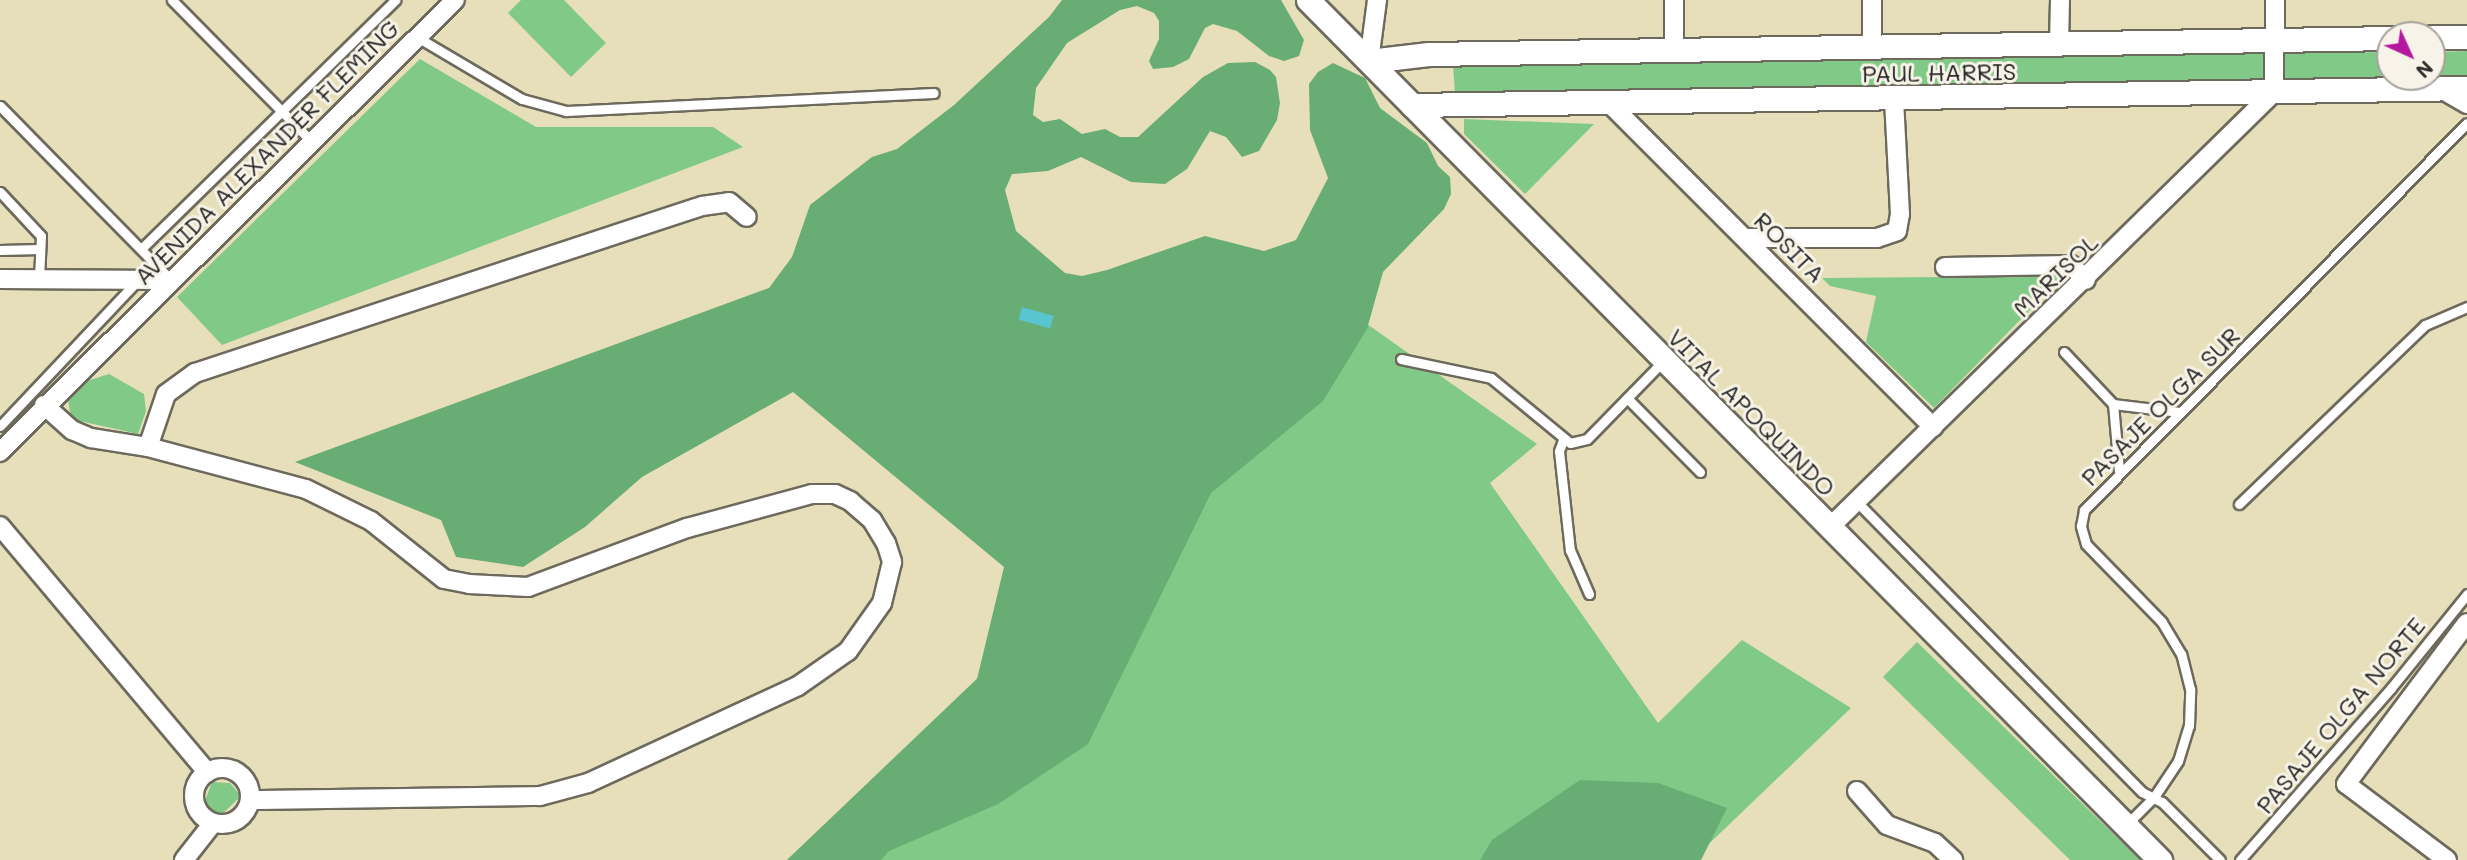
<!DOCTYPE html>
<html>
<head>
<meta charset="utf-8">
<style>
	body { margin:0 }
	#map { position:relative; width:2467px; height:860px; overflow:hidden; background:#e7dfba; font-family:Mali,sans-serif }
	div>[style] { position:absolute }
	.green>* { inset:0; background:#80c986 }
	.forest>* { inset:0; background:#68ad73 }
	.water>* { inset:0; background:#58c5cf; transform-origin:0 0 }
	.roads { filter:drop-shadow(2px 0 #6d6a5d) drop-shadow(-2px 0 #6d6a5d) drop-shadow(0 2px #6d6a5d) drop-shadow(0 -2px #6d6a5d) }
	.service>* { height:9px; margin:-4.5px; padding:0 4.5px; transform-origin:4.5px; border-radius:4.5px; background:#fff }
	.minor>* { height:18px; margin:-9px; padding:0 9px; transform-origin:9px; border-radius:9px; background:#fff }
	.minor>.ring { margin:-9px; padding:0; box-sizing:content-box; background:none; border:18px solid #fff; border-radius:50% }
	.tertiary>* { height:23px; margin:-11.5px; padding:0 11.5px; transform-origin:11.5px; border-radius:11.5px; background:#fff }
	span { translate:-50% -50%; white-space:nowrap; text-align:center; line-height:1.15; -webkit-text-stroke:6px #f7f3e8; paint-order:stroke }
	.street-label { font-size:24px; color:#2b2b2b }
	.north { position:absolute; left:2376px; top:21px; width:70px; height:70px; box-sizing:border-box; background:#f7f3e8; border:2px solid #a5a39c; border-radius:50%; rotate:135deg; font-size:19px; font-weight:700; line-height:28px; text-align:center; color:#2b2b2b }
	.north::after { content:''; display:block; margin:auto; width:24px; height:32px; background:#b5179e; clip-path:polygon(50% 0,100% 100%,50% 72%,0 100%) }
</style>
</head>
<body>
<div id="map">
	<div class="green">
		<i style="clip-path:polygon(521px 0,564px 0,606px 43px,571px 77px,508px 13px)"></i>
		<i style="clip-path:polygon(2467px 51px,2467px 77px,1455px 95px,1453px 64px,2390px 52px,2390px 77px,2432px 77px,2432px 52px)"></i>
		<i style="clip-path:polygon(420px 59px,536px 127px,713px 127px,743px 147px,222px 345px,177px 297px)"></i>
		<i style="clip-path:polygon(1464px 119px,1594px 124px,1525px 194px,1464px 134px)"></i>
		<i style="clip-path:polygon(2063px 276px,1934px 408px,1866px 342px,1876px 296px,1830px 286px,1822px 278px)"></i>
		<i style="clip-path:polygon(1350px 312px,1537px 444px,1490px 483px,1658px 723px,1742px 640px,1851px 708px,1692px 860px,787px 860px,1052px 607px)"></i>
		<i style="clip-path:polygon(109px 374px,144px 394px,146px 411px,138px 434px,71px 419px,68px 399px,90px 380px)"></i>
		<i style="clip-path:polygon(1917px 642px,2140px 860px,2070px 860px,1883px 677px)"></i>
		<i style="clip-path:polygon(212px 782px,230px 783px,241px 796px,216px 820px,203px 806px)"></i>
	</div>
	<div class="forest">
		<i style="clip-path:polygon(1062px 0,1281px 0,1304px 40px,1299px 56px,1284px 61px,1269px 56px,1237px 31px,1213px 24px,1205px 28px,1189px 59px,1173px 67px,1153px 69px,1149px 61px,1159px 39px,1159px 21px,1154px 13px,1137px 6px,1120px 10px,1067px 43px,1036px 88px,1033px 115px,1043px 122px,1060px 119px,1082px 134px,1105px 129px,1120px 137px,1138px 137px,1203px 77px,1228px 63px,1255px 62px,1270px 70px,1276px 77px,1280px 103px,1277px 120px,1259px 151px,1242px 157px,1226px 137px,1210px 131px,1187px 169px,1165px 184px,1131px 182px,1081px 157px,1048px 171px,1012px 174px,1005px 190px,1016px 231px,1065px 273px,1082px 276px,1107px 270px,1205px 236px,1264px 251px,1296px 240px,1328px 178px,1310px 130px,1309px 84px,1318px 72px,1333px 63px,1365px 78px,1380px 108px,1427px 143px,1438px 166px,1450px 177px,1451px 194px,1444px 209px,1383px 272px,1367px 329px,1323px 401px,1211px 493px,1088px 744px,998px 804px,889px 851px,881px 860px,787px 860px,977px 679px,1004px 567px,793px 392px,642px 477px,585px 527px,523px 567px,456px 557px,441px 520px,295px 462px,769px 288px,792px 257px,810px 205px,872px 157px,897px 149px,954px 105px,1049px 17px)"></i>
		<i style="clip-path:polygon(1580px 780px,1658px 783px,1727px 808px,1701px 860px,1480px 860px,1492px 840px)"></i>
	</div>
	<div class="water">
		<i style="left:1022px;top:307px;width:33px;height:13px;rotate:16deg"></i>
	</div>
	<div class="roads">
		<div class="service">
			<i style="left:172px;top:0;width:198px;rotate:45.4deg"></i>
			<i style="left:417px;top:37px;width:122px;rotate:30.6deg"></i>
			<i style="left:522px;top:99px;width:46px;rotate:15.3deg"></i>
			<i style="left:566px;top:111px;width:368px;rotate:-2.8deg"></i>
			<i style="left:0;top:106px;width:243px;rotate:45.5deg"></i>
			<i style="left:0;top:192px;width:60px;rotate:47deg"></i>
			<i style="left:41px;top:236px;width:43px;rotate:92.7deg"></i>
			<i style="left:141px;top:249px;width:356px;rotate:-44.4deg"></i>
			<i style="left:0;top:250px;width:40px;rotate:-1.4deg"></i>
			<i style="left:2064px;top:352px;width:71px;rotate:46.7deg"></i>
			<i style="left:2113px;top:404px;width:67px;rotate:84.9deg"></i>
			<i style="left:1401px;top:359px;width:92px;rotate:11.9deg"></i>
			<i style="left:1491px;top:378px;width:102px;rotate:39.4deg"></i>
			<i style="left:1570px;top:443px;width:17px;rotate:-13deg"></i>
			<i style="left:1587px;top:439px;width:110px;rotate:-45.7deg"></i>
			<i style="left:1627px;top:398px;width:104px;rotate:45.4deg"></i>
			<i style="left:2113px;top:404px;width:67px;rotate:6.8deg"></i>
			<i style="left:0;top:426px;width:198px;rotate:-46.6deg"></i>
			<i style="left:1563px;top:440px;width:12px;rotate:110deg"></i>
			<i style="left:1559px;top:451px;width:100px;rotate:83.7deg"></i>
			<i style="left:1570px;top:550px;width:48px;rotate:66.6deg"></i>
			<i style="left:1856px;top:501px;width:408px;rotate:45.5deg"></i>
			<i style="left:2142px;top:792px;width:22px;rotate:27deg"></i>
			<i style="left:2162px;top:802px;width:82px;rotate:45deg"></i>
			<i style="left:2239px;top:504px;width:258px;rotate:-43.9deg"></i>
			<i style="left:2425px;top:325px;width:46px;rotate:-23.2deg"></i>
			<i style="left:2127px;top:824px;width:38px;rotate:-45deg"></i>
			<i style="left:2154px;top:797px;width:43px;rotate:-56.3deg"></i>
			<i style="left:2178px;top:761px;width:37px;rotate:-73deg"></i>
			<i style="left:2189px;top:726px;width:37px;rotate:-88deg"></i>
			<i style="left:2190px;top:689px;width:36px;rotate:-104deg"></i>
			<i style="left:2181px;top:654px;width:37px;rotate:-121deg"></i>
			<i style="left:2162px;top:622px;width:109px;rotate:-134.3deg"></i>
			<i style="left:2086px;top:544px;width:19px;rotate:-106deg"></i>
			<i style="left:2081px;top:526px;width:16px;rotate:-79deg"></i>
			<i style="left:2084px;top:510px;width:544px;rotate:-45.3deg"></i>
			<i style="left:2240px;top:860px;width:229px;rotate:-48.7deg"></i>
			<i style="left:2391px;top:688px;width:121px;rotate:-51deg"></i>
		</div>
		<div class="minor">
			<i style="left:1872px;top:0;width:47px;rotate:90deg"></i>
			<i style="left:2059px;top:44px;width:44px;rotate:-88.7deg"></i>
			<i style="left:1674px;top:50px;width:50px;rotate:-90deg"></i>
			<i style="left:1369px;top:61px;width:62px;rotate:-82.5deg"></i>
			<i style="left:2441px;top:89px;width:30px;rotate:30deg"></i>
			<i style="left:1610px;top:104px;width:457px;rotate:45deg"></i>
			<i style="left:1747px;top:238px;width:130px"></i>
			<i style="left:1877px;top:238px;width:21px;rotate:-19deg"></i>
			<i style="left:1897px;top:231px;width:17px;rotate:-80deg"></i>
			<i style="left:1900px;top:214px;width:116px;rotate:-93deg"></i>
			<i style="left:1945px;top:267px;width:126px;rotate:-0.9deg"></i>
			<i style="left:2071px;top:265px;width:21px;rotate:45deg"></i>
			<i style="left:0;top:279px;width:171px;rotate:0.3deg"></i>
			<i style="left:44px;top:405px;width:38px;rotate:42deg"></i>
			<i style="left:72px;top:430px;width:21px;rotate:23deg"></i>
			<i style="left:91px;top:438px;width:58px;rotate:9deg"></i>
			<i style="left:148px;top:447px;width:163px;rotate:14.9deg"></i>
			<i style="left:306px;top:489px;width:72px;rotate:26.2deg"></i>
			<i style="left:371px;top:521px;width:93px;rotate:38.5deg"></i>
			<i style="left:444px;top:579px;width:25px;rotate:11deg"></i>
			<i style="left:469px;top:584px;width:59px;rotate:2.9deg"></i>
			<i style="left:528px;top:587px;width:170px;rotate:-20.4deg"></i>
			<i style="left:687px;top:528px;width:130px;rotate:-15.2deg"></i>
			<i style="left:812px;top:494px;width:23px"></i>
			<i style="left:835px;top:494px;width:17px;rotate:25deg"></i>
			<i style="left:850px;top:501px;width:29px;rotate:41deg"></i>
			<i style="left:872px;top:520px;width:27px;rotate:59deg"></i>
			<i style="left:886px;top:543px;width:20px;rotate:72deg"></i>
			<i style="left:892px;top:562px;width:42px;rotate:103.7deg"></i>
			<i style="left:882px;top:603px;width:59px;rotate:125.3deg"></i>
			<i style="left:848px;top:651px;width:61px;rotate:145deg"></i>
			<i style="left:798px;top:686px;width:231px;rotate:155.2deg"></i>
			<i style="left:588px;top:783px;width:50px;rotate:164.8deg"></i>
			<i style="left:540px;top:796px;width:290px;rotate:179.2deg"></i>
			<i style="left:148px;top:447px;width:56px;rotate:-71.2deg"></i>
			<i style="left:166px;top:394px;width:36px;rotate:-36deg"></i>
			<i style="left:195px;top:373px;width:534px;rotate:-18.23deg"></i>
			<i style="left:702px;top:206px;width:27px;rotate:-8deg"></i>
			<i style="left:729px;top:202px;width:23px;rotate:40deg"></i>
			<i style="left:0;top:452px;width:641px;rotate:-44.81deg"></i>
			<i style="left:0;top:526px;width:322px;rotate:49.9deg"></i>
			<i style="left:1830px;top:527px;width:622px;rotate:-44.41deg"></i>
			<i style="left:2274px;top:92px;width:92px;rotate:-89.4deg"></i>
			<i class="ring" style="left:194px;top:768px;width:38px;height:38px"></i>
			<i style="left:1857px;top:791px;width:45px;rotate:48.6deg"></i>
			<i style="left:1887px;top:825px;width:51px;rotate:20.6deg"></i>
			<i style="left:1935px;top:843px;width:25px;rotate:43deg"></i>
			<i style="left:184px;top:860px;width:47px;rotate:-51.9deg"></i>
			<i style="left:2447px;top:860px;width:126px;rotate:-143deg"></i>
			<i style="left:2346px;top:784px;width:201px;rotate:-53.1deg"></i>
		</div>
		<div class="tertiary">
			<i style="left:1308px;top:0;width:1211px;rotate:45.27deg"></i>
			<i style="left:2432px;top:37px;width:35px"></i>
			<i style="left:1369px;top:61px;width:60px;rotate:-6.7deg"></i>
			<i style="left:1429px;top:54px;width:961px;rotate:-0.95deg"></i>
			<i style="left:1412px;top:105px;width:1055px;rotate:-0.92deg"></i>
		</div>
	</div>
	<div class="street-label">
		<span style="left:1939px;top:72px;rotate:-1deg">PAUL HARRIS</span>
		<span style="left:266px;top:152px;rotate:-45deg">AVENIDA ALEXANDER FLEMING</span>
		<span style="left:1790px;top:247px;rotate:45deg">ROSITA</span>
		<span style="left:2055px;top:275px;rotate:-44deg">MARISOL</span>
		<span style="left:2160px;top:406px;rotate:-45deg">PASAJE OLGA SUR</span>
		<span style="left:1752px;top:412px;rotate:45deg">VITAL APOQUINDO</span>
		<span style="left:2340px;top:715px;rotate:-50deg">PASAJE OLGA NORTE</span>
	</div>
	<div class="north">N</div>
</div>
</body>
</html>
